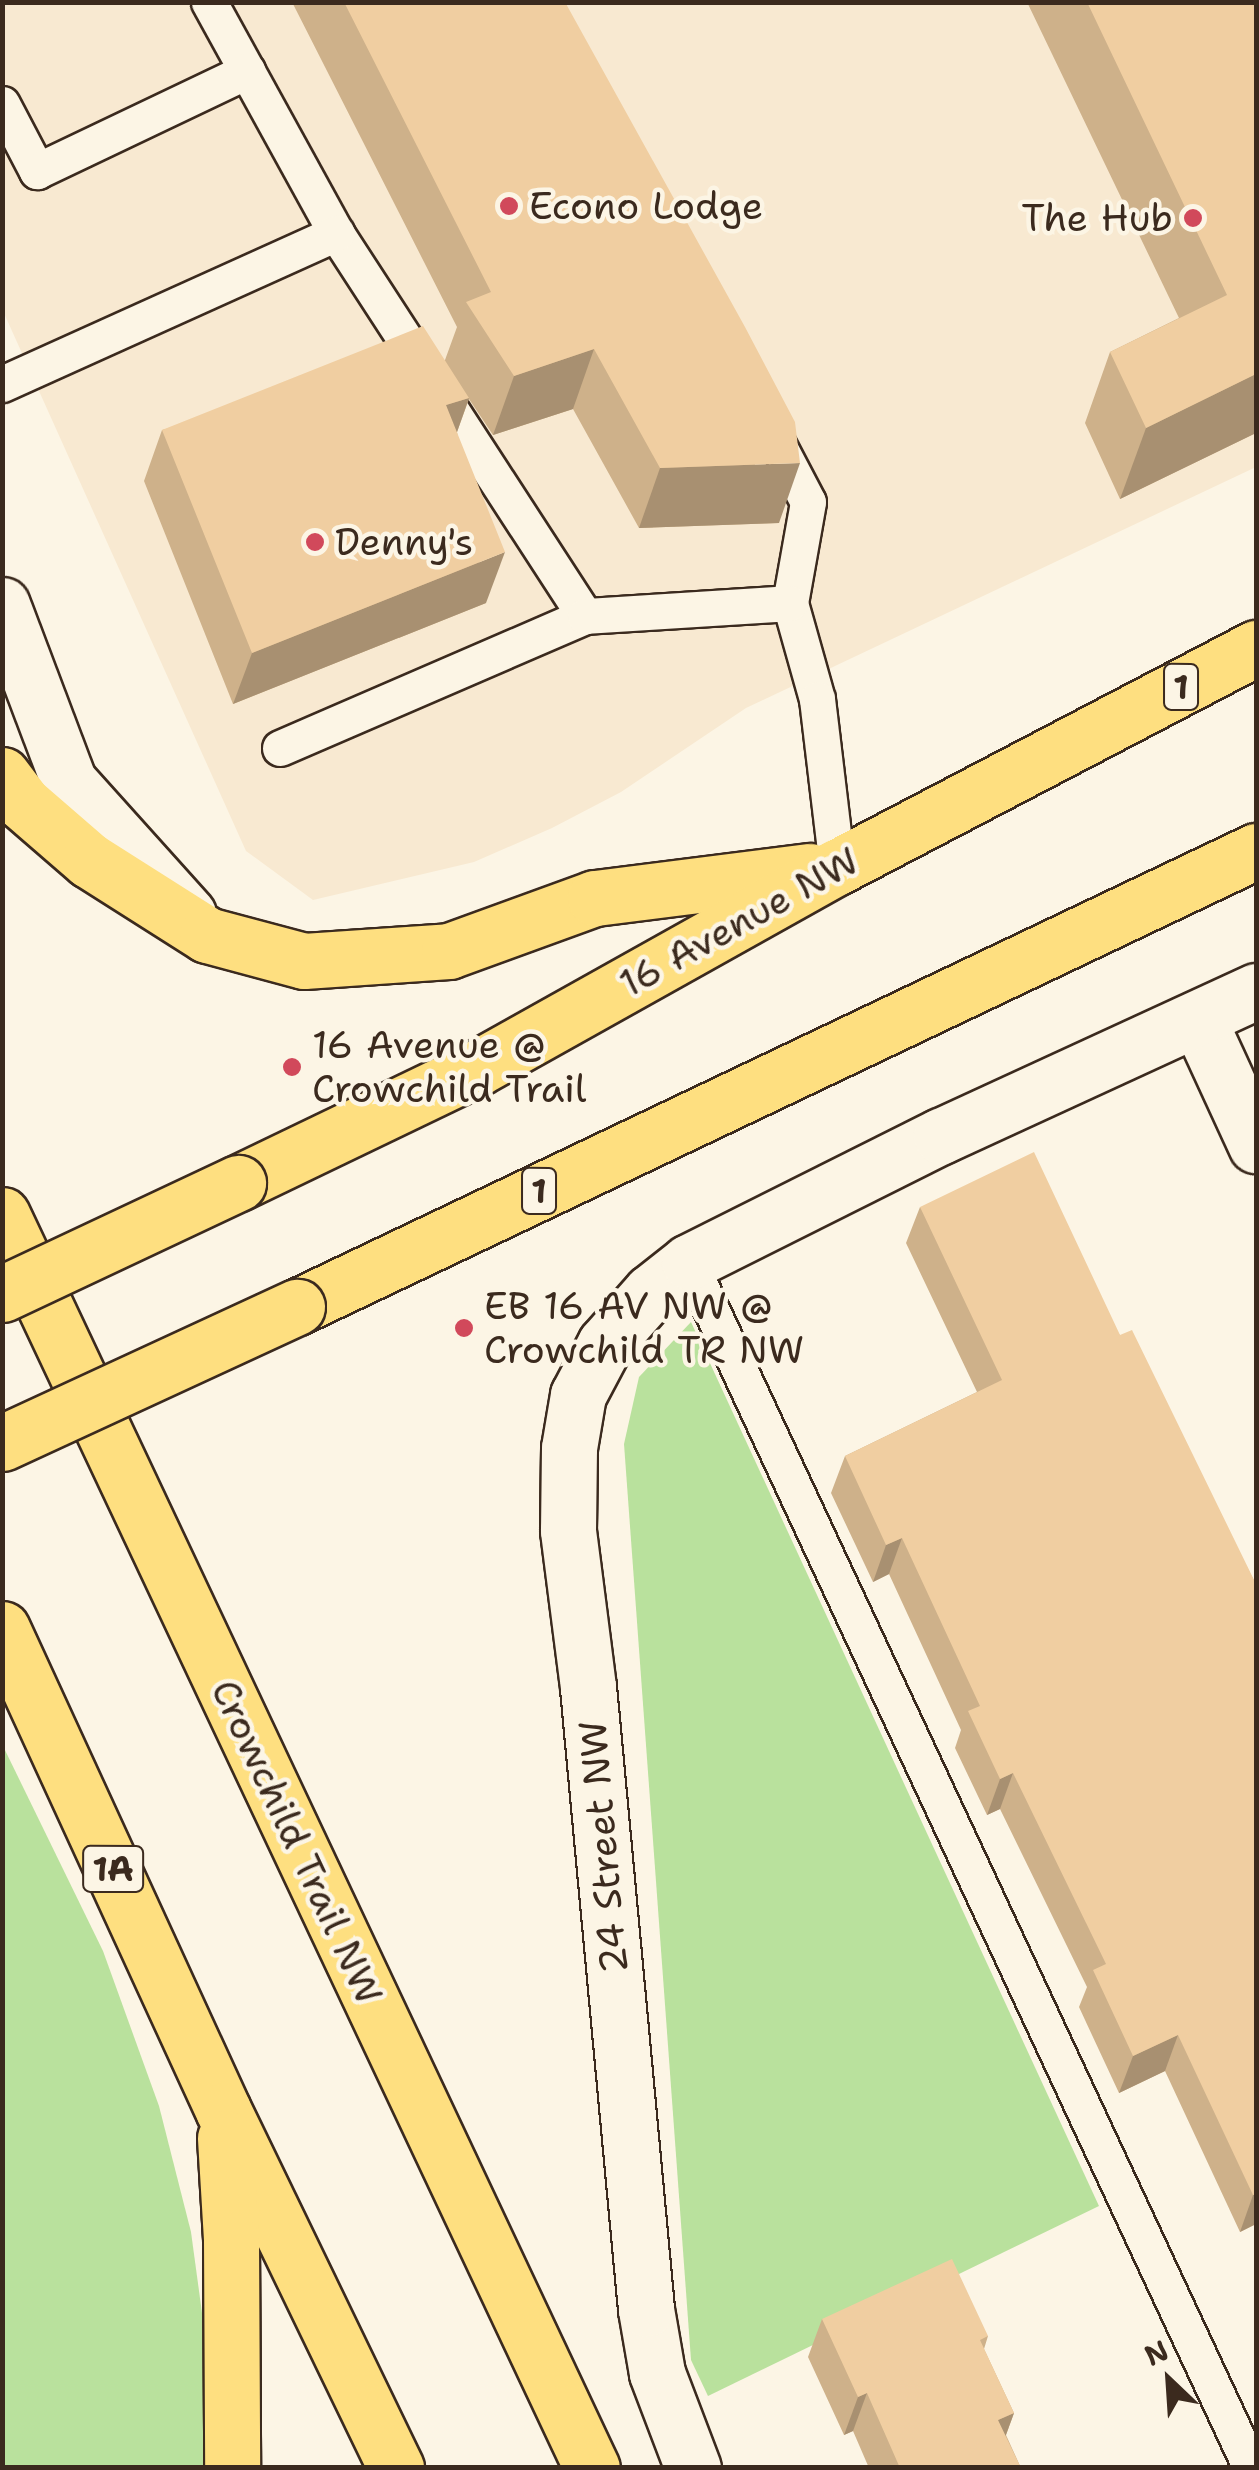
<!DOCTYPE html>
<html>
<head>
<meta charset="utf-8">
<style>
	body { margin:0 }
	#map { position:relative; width:1259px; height:2470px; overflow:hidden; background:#fcf5e5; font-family:"Shantell Sans",sans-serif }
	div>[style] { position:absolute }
	.built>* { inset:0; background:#f8e9d1 }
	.green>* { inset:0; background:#b9e19d }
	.roads { filter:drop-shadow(2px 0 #3b2a1e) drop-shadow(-2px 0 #3b2a1e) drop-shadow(0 2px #3b2a1e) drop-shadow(0 -2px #3b2a1e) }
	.service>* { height:35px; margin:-17.5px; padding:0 17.5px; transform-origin:17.5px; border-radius:17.5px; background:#fcf5e5 }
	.minor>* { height:55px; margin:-27.5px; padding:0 27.5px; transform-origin:27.5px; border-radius:27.5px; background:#fcf5e5 }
	.trunk>* { height:55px; margin:-27.5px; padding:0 27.5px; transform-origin:27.5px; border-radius:27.5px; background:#fedf80 }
	.bridges { filter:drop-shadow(2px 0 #3b2a1e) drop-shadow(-2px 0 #3b2a1e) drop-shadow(0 2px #3b2a1e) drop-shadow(0 -2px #3b2a1e) }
	.trunk-bridge>* { height:55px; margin:-27.5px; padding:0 27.5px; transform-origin:27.5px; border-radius:27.5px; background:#fedf80 }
	.wall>* { inset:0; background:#ceb18a }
	.shaded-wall>* { inset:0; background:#a89071 }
	.building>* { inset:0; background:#f0cea1 }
	.dots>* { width:28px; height:28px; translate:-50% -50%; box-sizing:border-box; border:5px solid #fcf5e5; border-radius:50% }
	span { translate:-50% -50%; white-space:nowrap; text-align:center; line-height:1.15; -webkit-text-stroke:9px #fcf5e5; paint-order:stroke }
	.shield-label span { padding:2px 8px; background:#fcf5e5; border:2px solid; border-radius:8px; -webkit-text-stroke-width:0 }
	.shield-label { font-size:35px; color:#3b2a1e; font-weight:700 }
	.poi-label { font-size:38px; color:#3b2a1e }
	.left { translate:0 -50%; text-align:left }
	.right { translate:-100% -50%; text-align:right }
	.street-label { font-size:38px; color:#3b2a1e }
	.frame { position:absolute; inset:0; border:5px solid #3b2a1e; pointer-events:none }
	.north { position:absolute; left:1119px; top:2330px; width:100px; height:100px; -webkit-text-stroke:8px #fcf5e5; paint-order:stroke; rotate:335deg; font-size:28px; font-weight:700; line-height:40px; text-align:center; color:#3b2a1e }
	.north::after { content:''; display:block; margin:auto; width:35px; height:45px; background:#3b2a1e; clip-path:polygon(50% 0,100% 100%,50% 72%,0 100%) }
</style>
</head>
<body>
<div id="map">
	<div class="built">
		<i style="clip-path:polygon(2px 3px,1256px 3px,1256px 467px,746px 708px,621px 792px,552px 828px,474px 862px,313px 900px,246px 851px,3px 311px)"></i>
	</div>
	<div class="green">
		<i style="clip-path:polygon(691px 1322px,1099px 2206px,708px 2396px,691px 2360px,624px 1444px,639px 1377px)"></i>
		<i style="clip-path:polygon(2px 1744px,103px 1951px,159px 2106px,191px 2232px,205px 2335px,209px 2416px,203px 2467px,3px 2467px)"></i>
	</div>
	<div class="roads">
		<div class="service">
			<i style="left:209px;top:2px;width:264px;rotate:61.2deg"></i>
			<i style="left:336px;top:233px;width:457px;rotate:57deg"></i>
			<i style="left:2px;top:104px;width:76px;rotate:62.4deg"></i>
			<i style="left:37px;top:171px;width:233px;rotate:-25.5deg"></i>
			<i style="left:2px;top:384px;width:367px;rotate:-24.3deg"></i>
			<i style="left:774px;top:437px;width:73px;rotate:62.4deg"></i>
			<i style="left:808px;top:502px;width:103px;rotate:100.1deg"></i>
			<i style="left:790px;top:603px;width:100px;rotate:74.3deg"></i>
			<i style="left:817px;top:699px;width:169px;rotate:83.2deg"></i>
			<i style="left:280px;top:748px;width:332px;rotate:-23.4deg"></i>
			<i style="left:585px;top:616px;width:205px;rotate:-3.6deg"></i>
			<i style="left:689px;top:1262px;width:1331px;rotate:65.01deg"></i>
		</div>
		<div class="minor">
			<i style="left:2px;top:605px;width:189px;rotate:69.3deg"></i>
			<i style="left:69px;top:782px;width:178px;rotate:48deg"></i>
			<i style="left:1198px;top:1019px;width:139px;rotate:65.3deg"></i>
			<i style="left:693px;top:2468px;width:102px;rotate:-110.8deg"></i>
			<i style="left:657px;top:2373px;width:65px;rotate:-99.8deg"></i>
			<i style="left:646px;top:2309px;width:625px;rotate:-95.33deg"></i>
			<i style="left:588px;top:1687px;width:158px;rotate:-97.3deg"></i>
			<i style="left:568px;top:1530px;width:82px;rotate:-89.3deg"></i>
			<i style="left:569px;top:1448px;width:54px;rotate:-80.4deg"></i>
			<i style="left:578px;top:1395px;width:58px;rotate:-62.1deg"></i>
			<i style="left:605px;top:1344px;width:69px;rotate:-48.5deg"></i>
			<i style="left:651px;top:1292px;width:48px;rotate:-38.3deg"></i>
			<i style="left:689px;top:1262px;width:282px;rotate:-26.6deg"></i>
			<i style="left:941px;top:1136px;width:347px;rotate:-24.7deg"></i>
		</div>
		<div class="trunk">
			<i style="left:2px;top:775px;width:34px;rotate:53deg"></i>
			<i style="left:22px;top:802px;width:89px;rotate:40.9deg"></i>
			<i style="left:89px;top:860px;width:140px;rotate:32.4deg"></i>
			<i style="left:207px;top:935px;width:100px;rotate:15deg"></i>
			<i style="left:304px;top:961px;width:145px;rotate:-3.9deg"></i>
			<i style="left:449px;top:951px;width:155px;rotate:-20deg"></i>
			<i style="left:595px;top:898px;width:216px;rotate:-7.2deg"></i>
			<i style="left:238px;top:1183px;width:265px;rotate:-25.7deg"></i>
			<i style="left:477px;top:1068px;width:412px;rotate:-29.2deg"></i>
			<i style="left:837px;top:867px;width:473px;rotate:-27.6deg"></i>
			<i style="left:2px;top:1215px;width:1385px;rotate:64.79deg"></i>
			<i style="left:297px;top:1307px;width:1062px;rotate:-25.43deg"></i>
			<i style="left:2px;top:1629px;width:529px;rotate:65.32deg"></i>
			<i style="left:223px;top:2110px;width:398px;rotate:64.2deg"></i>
			<i style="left:225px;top:2138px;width:102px;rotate:86.6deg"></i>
			<i style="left:231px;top:2240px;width:228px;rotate:89.7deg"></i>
		</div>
	</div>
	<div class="bridges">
		<div class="trunk-bridge">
			<i style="left:2px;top:1294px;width:261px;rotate:-25.2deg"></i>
			<i style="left:2px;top:1443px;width:325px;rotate:-24.8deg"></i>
		</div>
	</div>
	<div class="wall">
		<i style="clip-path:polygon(292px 2px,565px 2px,779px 523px,639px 528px,573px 409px,493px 435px,469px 399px,457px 432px,486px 603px,233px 704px,144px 481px,162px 430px,445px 360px,457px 327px)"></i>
		<i style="clip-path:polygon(1027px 2px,1256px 2px,1256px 433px,1120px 499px,1085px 423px,1110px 352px,1179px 318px)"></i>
		<i style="clip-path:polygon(920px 1207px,1120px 1335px,1256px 1584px,1256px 2224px,1240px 2232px,1165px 2071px,1119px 2093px,1079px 2007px,1087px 1987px,1000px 1809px,987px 1815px,955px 1748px,961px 1730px,889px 1574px,873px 1582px,831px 1493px,845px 1456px,977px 1392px,906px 1243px)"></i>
		<i style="clip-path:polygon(822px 2319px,988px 2336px,984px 2349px,1014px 2413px,1006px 2435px,1021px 2468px,869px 2468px,853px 2431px,844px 2435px,808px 2357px)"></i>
	</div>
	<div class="shaded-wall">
		<i style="clip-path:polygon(594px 349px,573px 409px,493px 435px,514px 376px)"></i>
		<i style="clip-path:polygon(1256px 374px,1256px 433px,1120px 499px,1146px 428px)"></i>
		<i style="clip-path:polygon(469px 398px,451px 449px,446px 405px)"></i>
		<i style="clip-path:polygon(800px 463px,779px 523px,639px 528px,660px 468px)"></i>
		<i style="clip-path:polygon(505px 552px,486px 603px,233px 704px,252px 653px)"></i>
		<i style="clip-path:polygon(902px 1538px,889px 1574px,873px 1582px,886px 1545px)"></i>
		<i style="clip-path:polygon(1013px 1773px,1000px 1809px,987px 1815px,1000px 1779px)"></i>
		<i style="clip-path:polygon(1178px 2035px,1165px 2071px,1119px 2093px,1133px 2056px)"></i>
		<i style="clip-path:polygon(1256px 2194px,1256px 2224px,1240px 2232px,1253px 2195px)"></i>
		<i style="clip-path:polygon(867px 2393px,853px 2431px,844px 2435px,858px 2397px)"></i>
		<i style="clip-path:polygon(1014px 2413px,1000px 2451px,998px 2420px)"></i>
	</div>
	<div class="building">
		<i style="clip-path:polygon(344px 2px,565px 2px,745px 327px,795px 422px,800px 463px,660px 468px,594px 349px,514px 376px,466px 302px,491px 292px)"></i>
		<i style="clip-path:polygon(1087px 2px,1256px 2px,1256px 374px,1146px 428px,1110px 352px,1227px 295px)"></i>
		<i style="clip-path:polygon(423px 326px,469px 398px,446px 405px,505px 552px,252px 653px,162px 430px)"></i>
		<i style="clip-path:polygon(1034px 1152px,1120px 1335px,1132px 1330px,1256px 1584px,1256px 2194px,1253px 2195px,1178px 2035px,1133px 2056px,1093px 1970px,1106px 1964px,1013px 1773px,1000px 1779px,968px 1711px,980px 1706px,902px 1538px,886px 1545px,845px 1456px,1002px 1380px,920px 1207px)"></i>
		<i style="clip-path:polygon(952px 2259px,988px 2336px,980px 2340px,1014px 2413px,998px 2420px,1021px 2468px,900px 2468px,867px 2393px,858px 2397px,822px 2319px)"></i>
	</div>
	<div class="dots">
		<i style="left:509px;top:206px;background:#d1495b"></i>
		<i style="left:1193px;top:218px;background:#d1495b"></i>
		<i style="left:315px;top:542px;background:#d1495b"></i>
		<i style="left:292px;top:1067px;background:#d1495b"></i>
		<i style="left:464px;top:1328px;background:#d1495b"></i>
	</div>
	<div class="shield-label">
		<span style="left:1181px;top:687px">1</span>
		<span style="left:539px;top:1191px">1</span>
		<span style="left:113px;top:1869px">1A</span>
	</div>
	<div class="poi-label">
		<span class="left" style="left:529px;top:206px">Econo Lodge</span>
		<span class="right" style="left:1173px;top:218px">The Hub</span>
		<span class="left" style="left:335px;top:542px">Denny's</span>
		<span class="left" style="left:312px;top:1067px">16 Avenue @<br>Crowchild Trail</span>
		<span class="left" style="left:484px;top:1328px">EB 16 AV NW @<br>Crowchild TR NW</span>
	</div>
	<div class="street-label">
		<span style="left:739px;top:922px;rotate:-29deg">16 Avenue NW</span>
		<span style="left:297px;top:1842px;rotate:65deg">Crowchild Trail NW</span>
		<span style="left:603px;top:1847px;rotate:-95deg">24 Street NW</span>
	</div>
	<div class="frame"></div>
	<div class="north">N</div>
</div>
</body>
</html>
